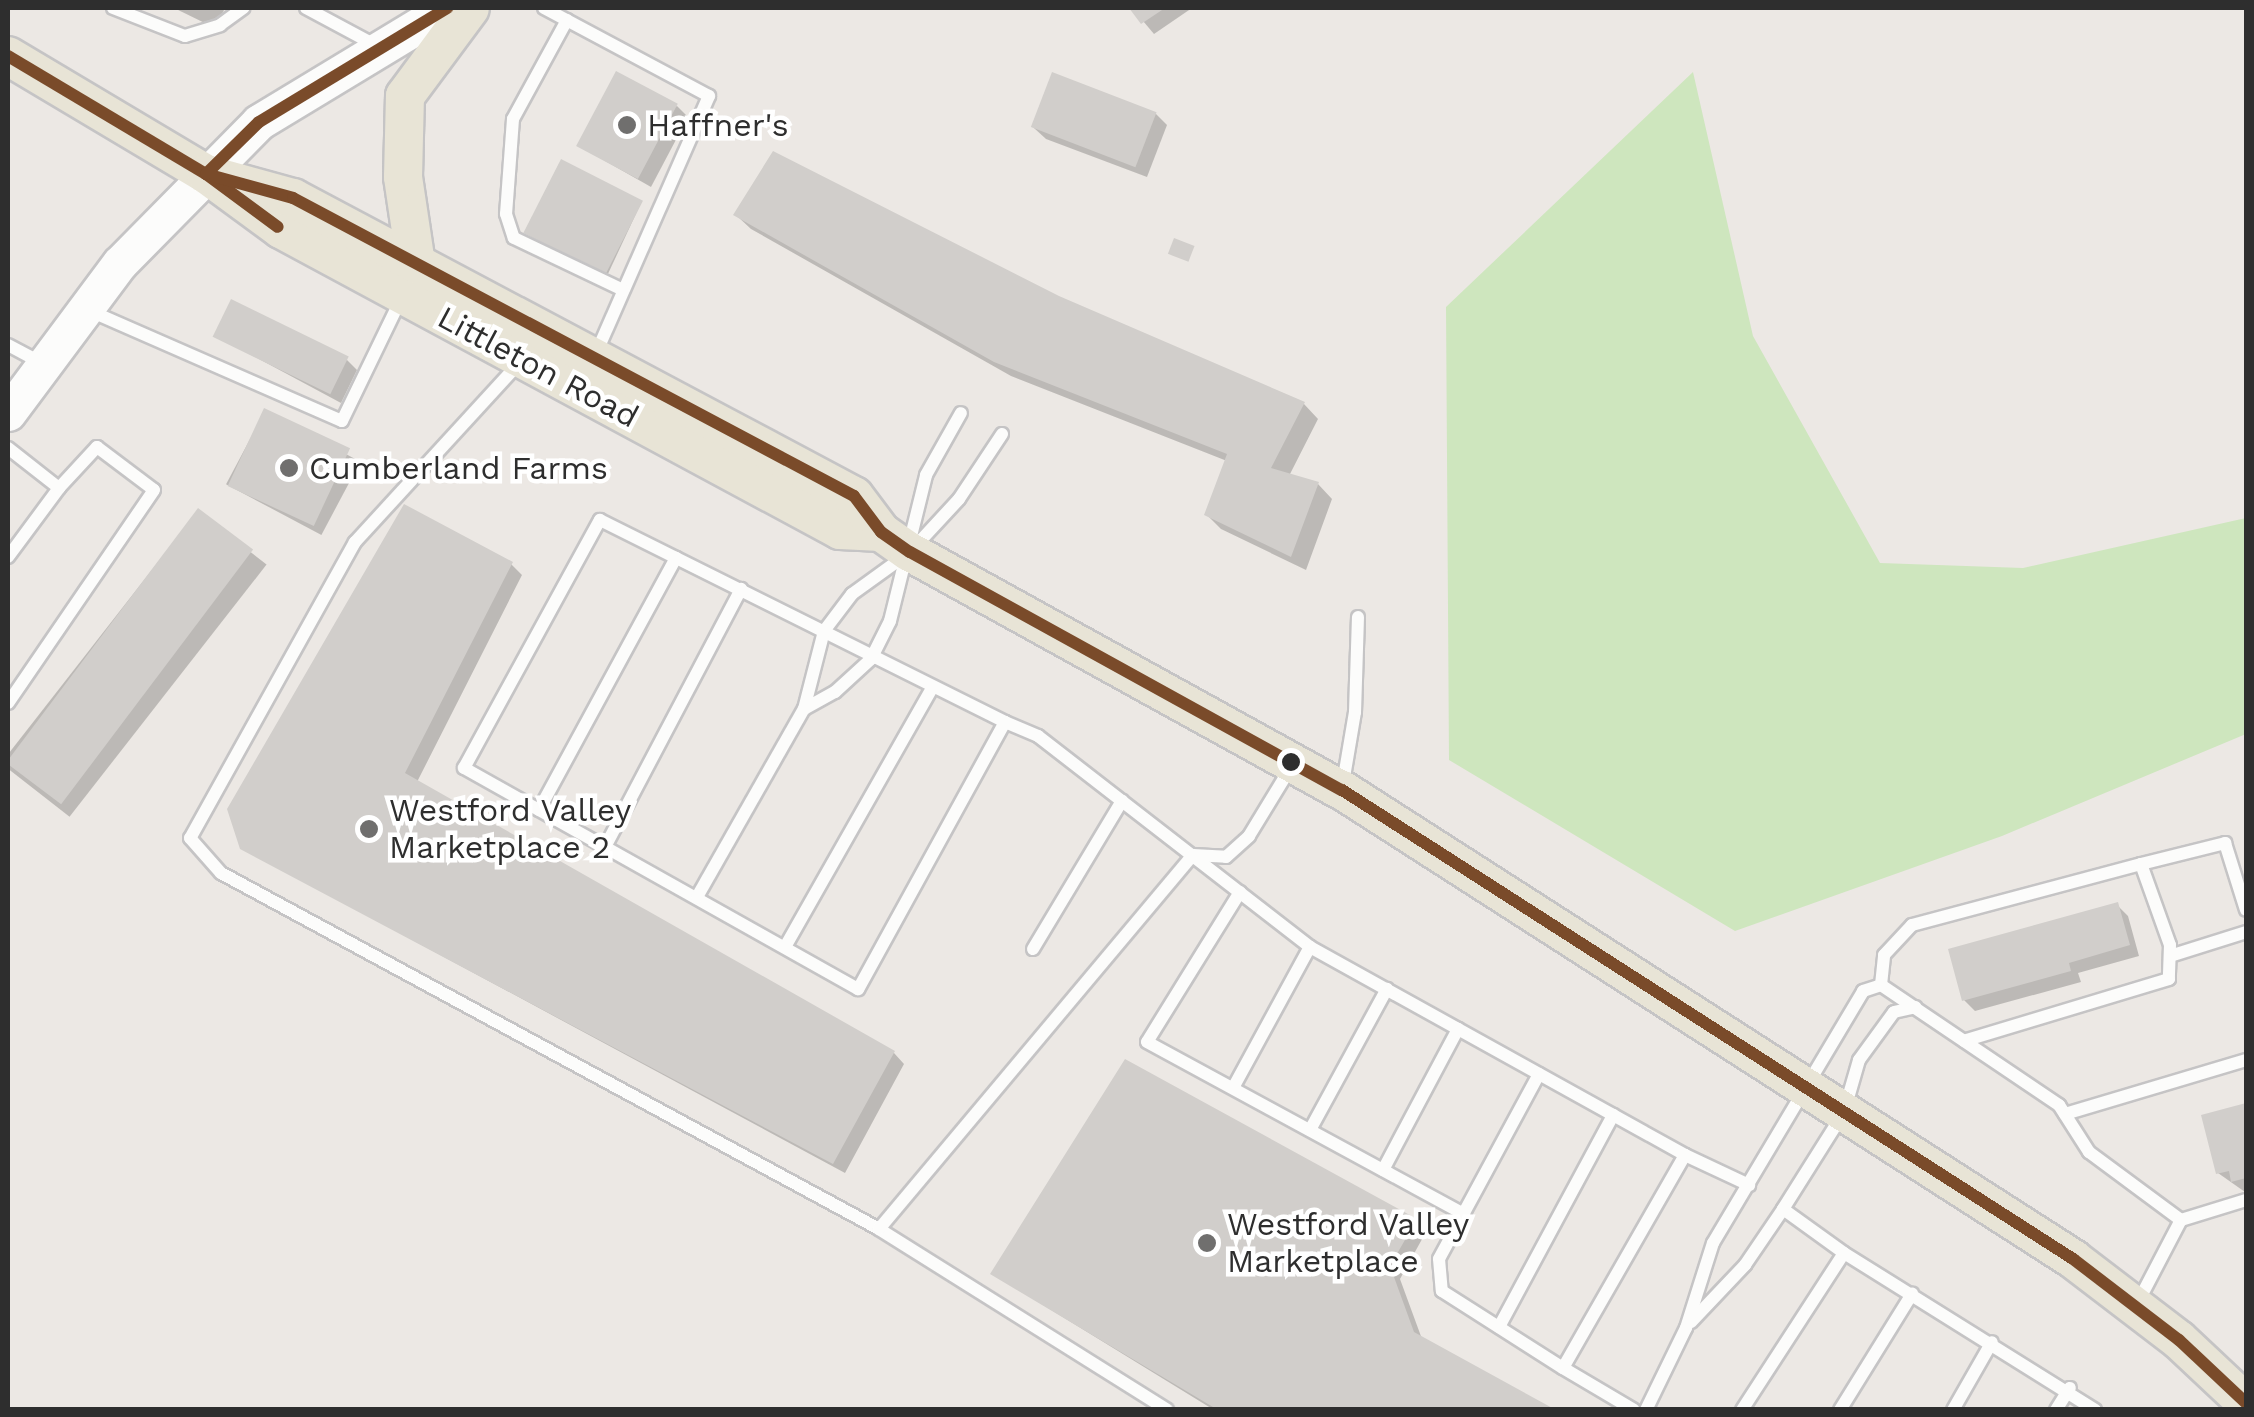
<!DOCTYPE html>
<html>
<head>
<meta charset="utf-8">
<style>
	body { margin:0 }
	#map { position:relative; width:2254px; height:1417px; overflow:hidden; background:#ece8e4; font-family:"Work Sans",sans-serif }
	div>[style] { position:absolute }
	.green>* { inset:0; background:#cee6be }
	.shadow>* { inset:0; background:#0003; transform-origin:0 0 }
	.building>* { inset:0; background:#d1cecb; transform-origin:0 0 }
	.roads { filter:drop-shadow(2px 0 #c5c4c5) drop-shadow(-2px 0 #c5c4c5) drop-shadow(0 2px #c5c4c5) drop-shadow(0 -2px #c5c4c5) }
	.lane>* { height:12px; margin:-6px; padding:0 6px; transform-origin:6px; border-radius:6px; background:#fcfcfb }
	.secondary>* { height:35px; margin:-17.5px; padding:0 17.5px; transform-origin:17.5px; border-radius:17.5px; background:#fcfcfb }
	.primary>* { height:38px; margin:-19px; padding:0 19px; transform-origin:19px; border-radius:19px; background:#e8e4d6 }
	.bus-1>* { height:12px; margin:-6px; padding:0 6px; transform-origin:6px; border-radius:6px; background:#7a4b2a }
	.dots>* { width:28px; height:28px; translate:-50% -50%; box-sizing:border-box; border:5px solid #fff; border-radius:50% }
	span { translate:-50% -50%; white-space:nowrap; text-align:center; line-height:1.15; -webkit-text-stroke:9px #fff; paint-order:stroke }
	.poi-label { font-size:32px; color:#2e2e2e }
	.left { translate:0 -50%; text-align:left }
	.street-label { font-size:32px; color:#2e2e2e }
	.frame { position:absolute; inset:0; border:10px solid #2e2e2e; pointer-events:none }
</style>
</head>
<body>
<div id="map">
	<div class="green">
		<i style="clip-path:polygon(1693px 72px,1753px 336px,1880px 563px,2023px 568px,2246px 518px,2246px 734px,2002px 836px,1735px 931px,1449px 760px,1446px 307px)"></i>
	</div>
	<div class="shadow">
		<i style="clip-path:polygon(174px 8px,225px 8px,215px 28px)"></i>
		<i style="clip-path:polygon(1132px 8px,1192px 8px,1154px 34px)"></i>
		<i style="clip-path:polygon(677px 106px,688px 117px,651px 187px,579px 146px)"></i>
		<i style="clip-path:polygon(1156px 114px,1167px 125px,1147px 177px,1046px 139px,1034px 128px)"></i>
		<i style="clip-path:polygon(641px 203px,607px 276px,525px 231px)"></i>
		<i style="clip-path:polygon(736px 215px,1058px 298px,1304px 404px,1318px 419px,1289px 476px,1318px 484px,1332px 499px,1306px 570px,1221px 529px,1206px 514px,1227px 461px,1011px 376px,751px 229px)"></i>
		<i style="clip-path:polygon(216px 336px,346px 359px,357px 370px,341px 403px)"></i>
		<i style="left:265px;top:411px;width:108px;height:83px;rotate:28deg"></i>
		<i style="left:198px;top:511px;width:87px;height:320px;rotate:38deg"></i>
		<i style="clip-path:polygon(511px 564px,522px 575px,417px 782px,894px 1053px,904px 1064px,845px 1173px,242px 848px)"></i>
		<i style="clip-path:polygon(2117px 905px,2128px 916px,2139px 956px,2078px 973px,2081px 982px,1975px 1011px,1964px 1000px)"></i>
		<i style="clip-path:polygon(2246px 1106px,2246px 1191px,2245px 1192px,2218px 1173px,2204px 1117px)"></i>
		<i style="clip-path:polygon(1415px 1221px,1426px 1232px,1400px 1279px,1422px 1339px,1551px 1410px,1214px 1410px,993px 1274px)"></i>
	</div>
	<div class="building">
		<i style="clip-path:polygon(1129px 8px,1165px 8px,1141px 24px)"></i>
		<i style="left:616px;top:71px;width:70px;height:85px;rotate:28deg"></i>
		<i style="left:1052px;top:72px;width:112px;height:59px;rotate:21deg"></i>
		<i style="clip-path:polygon(773px 151px,1059px 296px,1305px 402px,1271px 468px,1319px 482px,1291px 557px,1204px 515px,1227px 454px,994px 362px,733px 215px)"></i>
		<i style="left:561px;top:159px;width:92px;height:83px;rotate:27deg"></i>
		<i style="left:1174px;top:238px;width:22px;height:17px;rotate:21deg"></i>
		<i style="left:231px;top:299px;width:131px;height:42px;rotate:26deg"></i>
		<i style="left:264px;top:408px;width:95px;height:86px;rotate:25deg"></i>
		<i style="clip-path:polygon(404px 504px,513px 562px,405px 773px,895px 1051px,833px 1164px,240px 849px,227px 809px)"></i>
		<i style="left:198px;top:508px;width:69px;height:319px;rotate:37deg"></i>
		<i style="clip-path:polygon(2118px 902px,2130px 945px,2069px 963px,2071px 971px,1962px 1001px,1948px 949px)"></i>
		<i style="clip-path:polygon(1125px 1059px,1417px 1219px,1390px 1266px,1414px 1332px,1556px 1410px,1218px 1410px,990px 1274px)"></i>
		<i style="clip-path:polygon(2246px 1103px,2246px 1178px,2231px 1182px,2229px 1171px,2216px 1174px,2201px 1115px)"></i>
	</div>
	<div class="roads">
		<div class="lane">
			<i style="left:113px;top:8px;width:77px;rotate:21.3deg"></i>
			<i style="left:185px;top:36px;width:37px;rotate:-17deg"></i>
			<i style="left:220px;top:25px;width:29px;rotate:-36deg"></i>
			<i style="left:306px;top:8px;width:81px;rotate:28.2deg"></i>
			<i style="left:544px;top:8px;width:187px;rotate:28.1deg"></i>
			<i style="left:709px;top:96px;width:284px;rotate:113.7deg"></i>
			<i style="left:567px;top:20px;width:113px;rotate:118.6deg"></i>
			<i style="left:513px;top:119px;width:95px;rotate:94.2deg"></i>
			<i style="left:506px;top:214px;width:25px;rotate:72deg"></i>
			<i style="left:514px;top:238px;width:121px;rotate:25.5deg"></i>
			<i style="left:88px;top:310px;width:277px;rotate:23.6deg"></i>
			<i style="left:342px;top:421px;width:138px;rotate:-64.2deg"></i>
			<i style="left:8px;top:345px;width:38px;rotate:28deg"></i>
			<i style="left:521px;top:361px;width:246px;rotate:132.5deg"></i>
			<i style="left:355px;top:542px;width:339px;rotate:119.1deg"></i>
			<i style="left:190px;top:838px;width:47px;rotate:48.5deg"></i>
			<i style="left:221px;top:873px;width:748px;rotate:28.41deg"></i>
			<i style="left:879px;top:1229px;width:340px;rotate:32.1deg"></i>
			<i style="left:8px;top:448px;width:65px;rotate:38.1deg"></i>
			<i style="left:59px;top:488px;width:56px;rotate:-47.2deg"></i>
			<i style="left:97px;top:447px;width:71px;rotate:37deg"></i>
			<i style="left:154px;top:490px;width:258px;rotate:124.4deg"></i>
			<i style="left:600px;top:520px;width:453px;rotate:26.5deg"></i>
			<i style="left:1005px;top:722px;width:305px;rotate:118.8deg"></i>
			<i style="left:858px;top:989px;width:452px;rotate:-150.7deg"></i>
			<i style="left:464px;top:768px;width:283px;rotate:-61.3deg"></i>
			<i style="left:8px;top:557px;width:86px;rotate:-53.5deg"></i>
			<i style="left:804px;top:709px;width:35px;rotate:-29deg"></i>
			<i style="left:835px;top:692px;width:49px;rotate:-42.5deg"></i>
			<i style="left:871px;top:659px;width:42px;rotate:-63.4deg"></i>
			<i style="left:890px;top:621px;width:150px;rotate:-76.1deg"></i>
			<i style="left:926px;top:475px;width:71px;rotate:-60.6deg"></i>
			<i style="left:1005px;top:722px;width:36px;rotate:23deg"></i>
			<i style="left:1038px;top:736px;width:344px;rotate:37.8deg"></i>
			<i style="left:1310px;top:947px;width:429px;rotate:29deg"></i>
			<i style="left:1685px;top:1155px;width:245px;rotate:119.8deg"></i>
			<i style="left:1563px;top:1368px;width:82px;rotate:30.6deg"></i>
			<i style="left:1343px;top:783px;width:72px;rotate:-80.4deg"></i>
			<i style="left:1355px;top:712px;width:95px;rotate:-88.2deg"></i>
			<i style="left:539px;top:810px;width:287px;rotate:-61.5deg"></i>
			<i style="left:605px;top:847px;width:292px;rotate:-62.2deg"></i>
			<i style="left:2141px;top:864px;width:87px;rotate:-14deg"></i>
			<i style="left:2225px;top:843px;width:70px;rotate:72.6deg"></i>
			<i style="left:1240px;top:892px;width:176px;rotate:121.8deg"></i>
			<i style="left:1147px;top:1042px;width:361px;rotate:28.5deg"></i>
			<i style="left:697px;top:897px;width:216px;rotate:-60.4deg"></i>
			<i style="left:804px;top:709px;width:81px;rotate:-75.6deg"></i>
			<i style="left:824px;top:631px;width:46px;rotate:-52.9deg"></i>
			<i style="left:852px;top:594px;width:72px;rotate:-35.9deg"></i>
			<i style="left:910px;top:552px;width:72px;rotate:-47.2deg"></i>
			<i style="left:959px;top:499px;width:78px;rotate:-56.5deg"></i>
			<i style="left:785px;top:947px;width:299px;rotate:-60.4deg"></i>
			<i style="left:1033px;top:949px;width:173px;rotate:-59deg"></i>
			<i style="left:2170px;top:956px;width:80px;rotate:-17.5deg"></i>
			<i style="left:1881px;top:985px;width:30px;rotate:-84deg"></i>
			<i style="left:1884px;top:955px;width:41px;rotate:-47deg"></i>
			<i style="left:1912px;top:925px;width:237px;rotate:-14.9deg"></i>
			<i style="left:2141px;top:864px;width:86px;rotate:70.3deg"></i>
			<i style="left:2170px;top:945px;width:34px;rotate:92deg"></i>
			<i style="left:2169px;top:979px;width:214px;rotate:163.2deg"></i>
			<i style="left:1881px;top:985px;width:215px;rotate:34deg"></i>
			<i style="left:2059px;top:1105px;width:56px;rotate:57.4deg"></i>
			<i style="left:2089px;top:1152px;width:114px;rotate:36.5deg"></i>
			<i style="left:1539px;top:1074px;width:210px;rotate:118.4deg"></i>
			<i style="left:1439px;top:1259px;width:32px;rotate:85deg"></i>
			<i style="left:1442px;top:1291px;width:143px;rotate:32.5deg"></i>
			<i style="left:1233px;top:1088px;width:161px;rotate:-61.4deg"></i>
			<i style="left:2065px;top:1114px;width:189px;rotate:-16.6deg"></i>
			<i style="left:1310px;top:1130px;width:161px;rotate:-61.4deg"></i>
			<i style="left:1685px;top:1155px;width:71px;rotate:25.1deg"></i>
			<i style="left:1383px;top:1170px;width:160px;rotate:-62deg"></i>
			<i style="left:1783px;top:1209px;width:75px;rotate:35.8deg"></i>
			<i style="left:879px;top:1229px;width:488px;rotate:-50deg"></i>
			<i style="left:1193px;top:855px;width:33px;rotate:3deg"></i>
			<i style="left:1226px;top:857px;width:31px;rotate:-42deg"></i>
			<i style="left:1249px;top:836px;width:81px;rotate:-58.7deg"></i>
			<i style="left:2137px;top:1304px;width:95px;rotate:-62.4deg"></i>
			<i style="left:2181px;top:1220px;width:68px;rotate:-17.1deg"></i>
			<i style="left:1691px;top:1322px;width:79px;rotate:-46.5deg"></i>
			<i style="left:1745px;top:1265px;width:68px;rotate:-55.8deg"></i>
			<i style="left:1783px;top:1209px;width:115px;rotate:-57.8deg"></i>
			<i style="left:1844px;top:1112px;width:54px;rotate:-73.9deg"></i>
			<i style="left:1859px;top:1060px;width:59px;rotate:-53.9deg"></i>
			<i style="left:1894px;top:1012px;width:22px;rotate:-13deg"></i>
			<i style="left:1499px;top:1327px;width:241px;rotate:-61.7deg"></i>
			<i style="left:1646px;top:1410px;width:91px;rotate:-64deg"></i>
			<i style="left:1686px;top:1328px;width:89px;rotate:-72.4deg"></i>
			<i style="left:1713px;top:1243px;width:293px;rotate:-59.2deg"></i>
			<i style="left:1863px;top:991px;width:19px;rotate:-18deg"></i>
			<i style="left:1742px;top:1410px;width:187px;rotate:-57deg"></i>
			<i style="left:1844px;top:1253px;width:296px;rotate:32deg"></i>
			<i style="left:1840px;top:1410px;width:137px;rotate:-58.2deg"></i>
			<i style="left:1953px;top:1410px;width:78px;rotate:-60.2deg"></i>
			<i style="left:2056px;top:1410px;width:26px;rotate:-58deg"></i>
		</div>
		<div class="secondary">
			<i style="left:8px;top:413px;width:187px;rotate:-53.3deg"></i>
			<i style="left:120px;top:263px;width:198px;rotate:-45.4deg"></i>
			<i style="left:259px;top:122px;width:220px;rotate:-31.2deg"></i>
		</div>
		<div class="primary">
			<i style="left:8px;top:56px;width:230px;rotate:30.8deg"></i>
			<i style="left:206px;top:174px;width:93px;rotate:36.3deg"></i>
			<i style="left:281px;top:229px;width:635px;rotate:28.3deg"></i>
			<i style="left:840px;top:530px;width:41px;rotate:2.8deg"></i>
			<i style="left:206px;top:174px;width:90px;rotate:15.4deg"></i>
			<i style="left:293px;top:198px;width:635px;rotate:27.98deg"></i>
			<i style="left:854px;top:496px;width:45px;rotate:53.1deg"></i>
			<i style="left:881px;top:532px;width:35px;rotate:35deg"></i>
			<i style="left:910px;top:552px;width:493px;rotate:28.9deg"></i>
			<i style="left:1342px;top:790px;width:869px;rotate:32.68deg"></i>
			<i style="left:2073px;top:1259px;width:133px;rotate:37.4deg"></i>
			<i style="left:2179px;top:1340px;width:92px;rotate:43.2deg"></i>
			<i style="left:416px;top:264px;width:88px;rotate:-98.5deg"></i>
			<i style="left:403px;top:177px;width:81px;rotate:-88.6deg"></i>
			<i style="left:405px;top:96px;width:109px;rotate:-53.5deg"></i>
		</div>
	</div>
	<div class="bus-1">
		<i style="left:8px;top:56px;width:230px;rotate:30.8deg"></i>
		<i style="left:206px;top:174px;width:89px;rotate:36.4deg"></i>
		<i style="left:206px;top:174px;width:90px;rotate:15.4deg"></i>
		<i style="left:293px;top:198px;width:635px;rotate:27.98deg"></i>
		<i style="left:854px;top:496px;width:45px;rotate:53.1deg"></i>
		<i style="left:881px;top:532px;width:35px;rotate:35deg"></i>
		<i style="left:910px;top:552px;width:493px;rotate:28.9deg"></i>
		<i style="left:1342px;top:790px;width:869px;rotate:32.68deg"></i>
		<i style="left:2073px;top:1259px;width:133px;rotate:37.4deg"></i>
		<i style="left:2179px;top:1340px;width:92px;rotate:43.2deg"></i>
		<i style="left:206px;top:174px;width:74px;rotate:-44.5deg"></i>
		<i style="left:259px;top:122px;width:220px;rotate:-31.2deg"></i>
	</div>
	<div class="dots">
		<i style="left:627px;top:125px;background:#706f6e"></i>
		<i style="left:289px;top:468px;background:#706f6e"></i>
		<i style="left:1291px;top:762px;background:#2e2e2e"></i>
		<i style="left:369px;top:829px;background:#706f6e"></i>
		<i style="left:1207px;top:1243px;background:#706f6e"></i>
	</div>
	<div class="poi-label">
		<span class="left" style="left:647px;top:125px">Haffner's</span>
		<span class="left" style="left:309px;top:468px">Cumberland Farms</span>
		<span class="left" style="left:389px;top:829px">Westford Valley<br>Marketplace 2</span>
		<span class="left" style="left:1227px;top:1243px">Westford Valley<br>Marketplace</span>
	</div>
	<div class="street-label">
		<span style="left:538px;top:367px;rotate:28deg">Littleton Road</span>
	</div>
	<div class="frame"></div>
</div>
</body>
</html>
